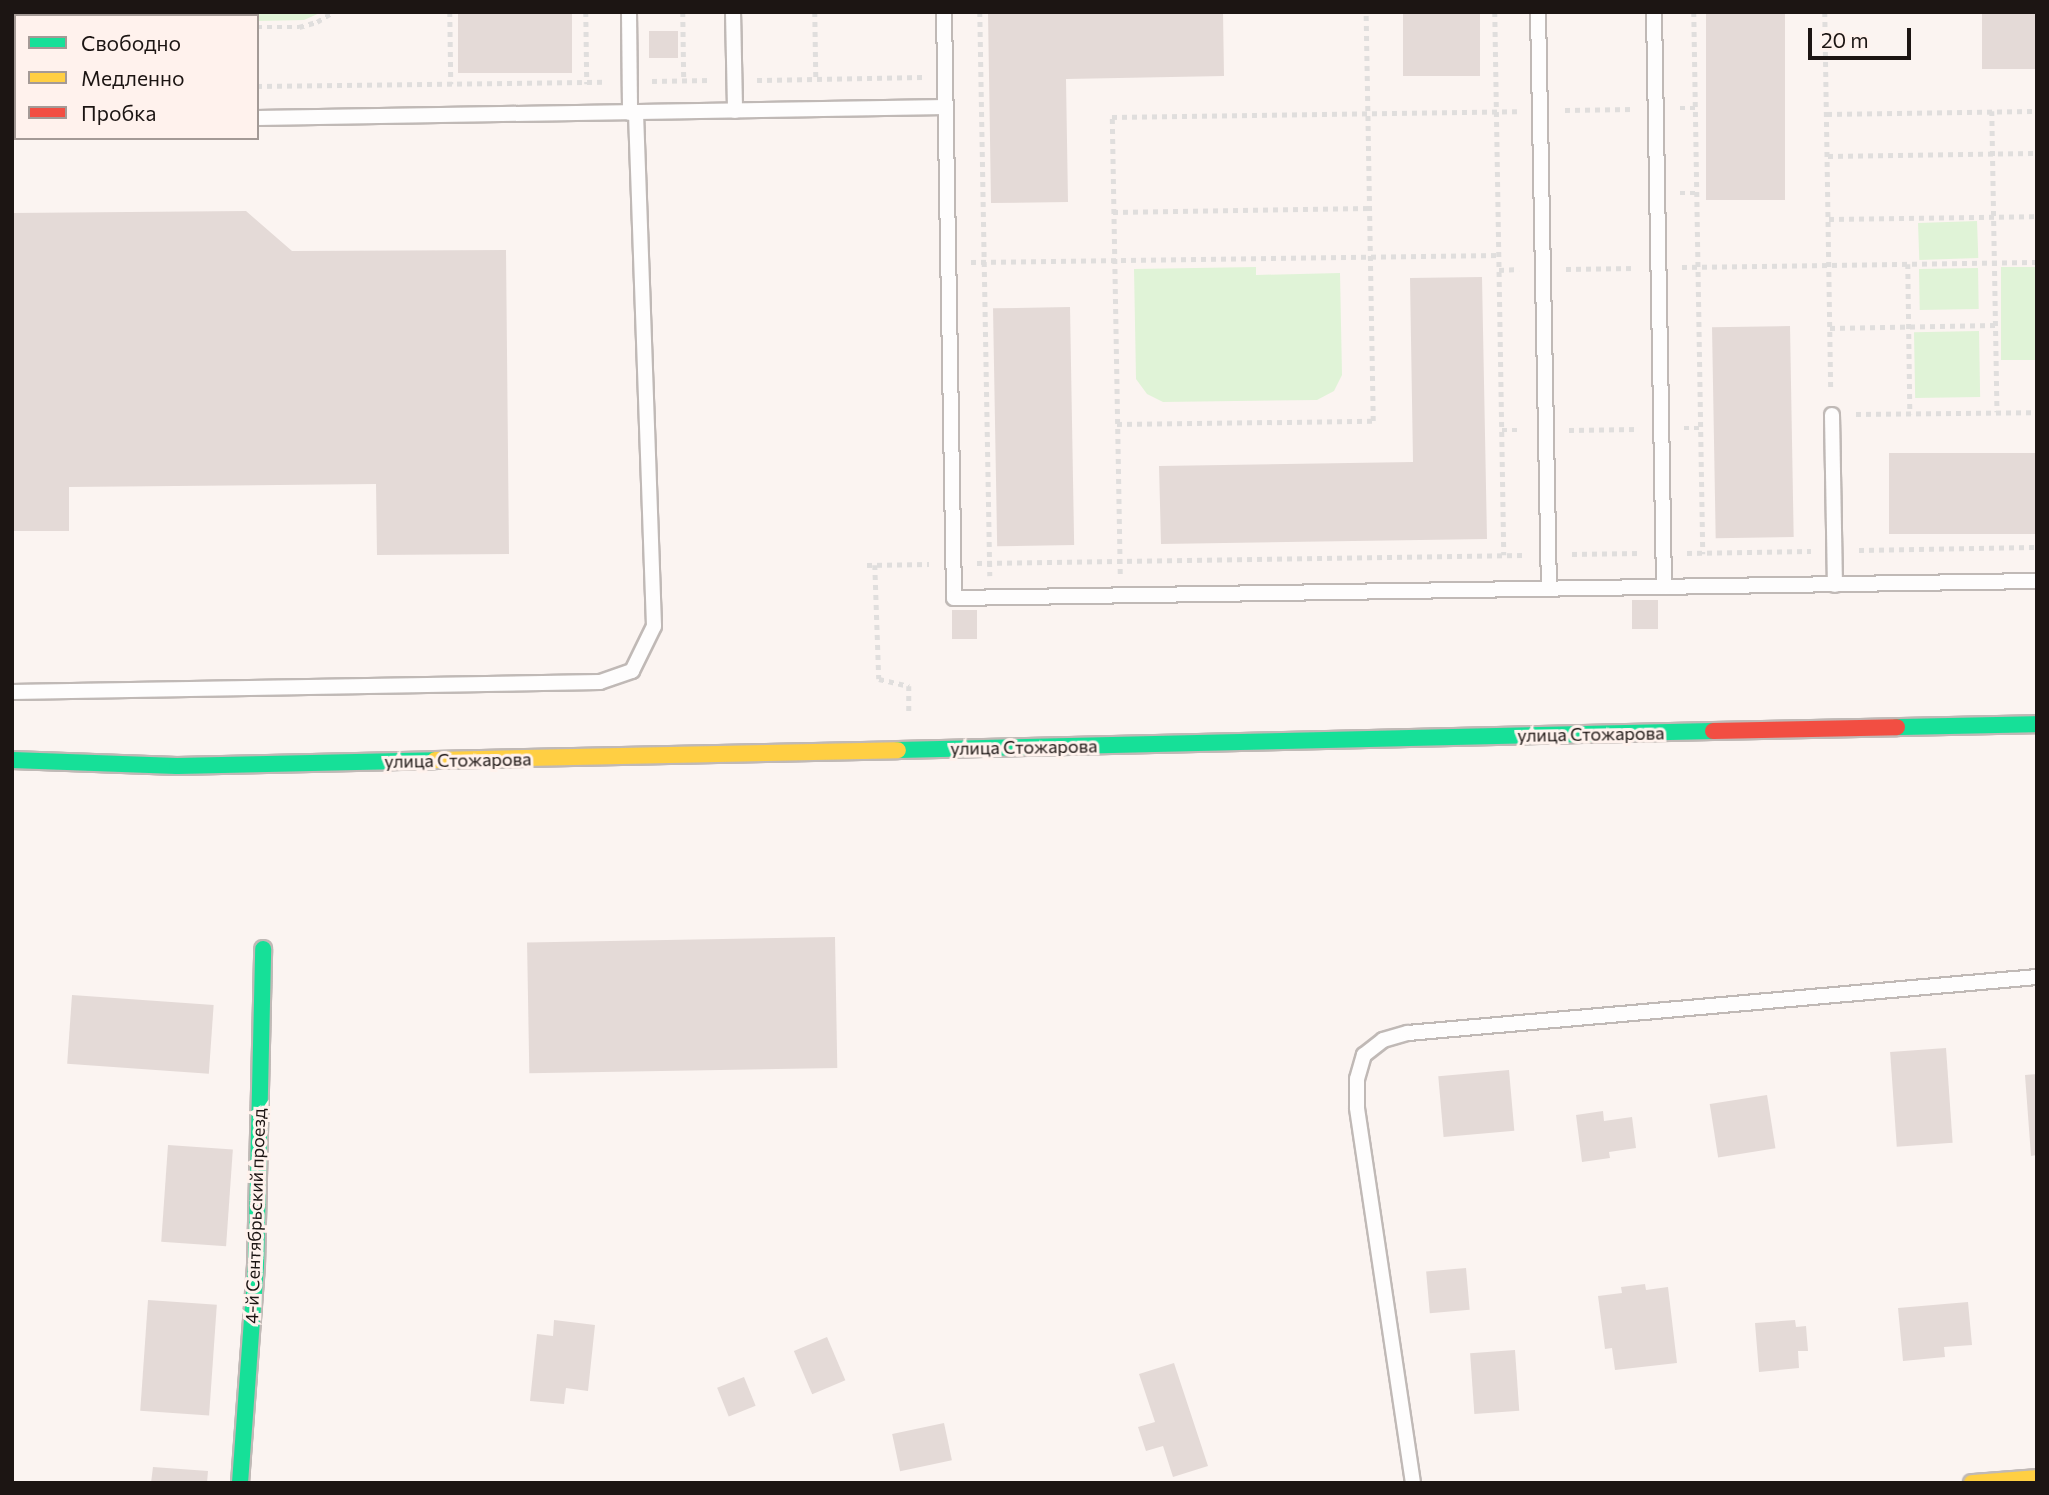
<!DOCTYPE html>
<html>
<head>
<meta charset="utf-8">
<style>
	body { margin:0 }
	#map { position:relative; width:2049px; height:1495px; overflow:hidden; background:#fbf4f1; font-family:Commissioner,sans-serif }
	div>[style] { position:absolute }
	.green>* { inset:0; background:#e0f3d7; transform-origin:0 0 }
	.building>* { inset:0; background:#e4dad7; transform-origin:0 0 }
	.path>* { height:4.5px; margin-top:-2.25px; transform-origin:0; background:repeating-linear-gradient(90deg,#e0dedd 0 5px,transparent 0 10px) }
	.roads { filter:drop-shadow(2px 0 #c0b9b6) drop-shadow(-2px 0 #c0b9b6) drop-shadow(0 2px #c0b9b6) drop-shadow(0 -2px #c0b9b6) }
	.lane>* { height:14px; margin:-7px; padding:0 7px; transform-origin:7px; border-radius:7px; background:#fefdfd }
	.fast>* { height:16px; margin:-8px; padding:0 8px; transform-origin:8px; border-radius:8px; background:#16e098 }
	.slow>* { height:16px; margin:-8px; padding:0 8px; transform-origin:8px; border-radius:8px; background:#ffcf43 }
	.jam>* { height:16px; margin:-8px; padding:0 8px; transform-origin:8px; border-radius:8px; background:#f24e42 }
	span { translate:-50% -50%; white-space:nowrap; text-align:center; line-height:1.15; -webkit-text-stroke:6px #fff2ed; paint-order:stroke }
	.street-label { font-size:18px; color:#1c1513 }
	.frame { position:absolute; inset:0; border:14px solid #1c1513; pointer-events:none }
	.legend { position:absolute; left:14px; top:14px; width:245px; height:126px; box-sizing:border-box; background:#fff2ed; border:2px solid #a49a96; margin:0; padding:9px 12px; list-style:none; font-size:21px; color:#1c1513 }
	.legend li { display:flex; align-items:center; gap:14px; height:35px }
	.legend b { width:35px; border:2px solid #a49a96 }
	.scale { position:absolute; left:1808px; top:28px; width:103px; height:32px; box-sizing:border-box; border:4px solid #1c1513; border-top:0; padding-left:9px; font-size:21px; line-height:24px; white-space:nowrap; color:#1c1513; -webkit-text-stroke:5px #fff2ed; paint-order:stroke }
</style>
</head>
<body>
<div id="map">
	<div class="green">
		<i style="clip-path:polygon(194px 12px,322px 12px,304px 20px,257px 21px,257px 16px,194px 16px)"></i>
		<i style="left:1977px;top:221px;width:37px;height:59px;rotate:88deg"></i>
		<i style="clip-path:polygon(1256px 267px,1256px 275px,1340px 273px,1342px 375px,1334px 391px,1317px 400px,1163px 402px,1147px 394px,1136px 379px,1134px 269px)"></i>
		<i style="left:2037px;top:267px;width:93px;height:36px;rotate:90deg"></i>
		<i style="left:1978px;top:268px;width:41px;height:59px;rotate:89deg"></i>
		<i style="left:1979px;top:331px;width:66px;height:65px;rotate:89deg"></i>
	</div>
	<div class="building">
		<i style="left:458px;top:12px;width:114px;height:61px"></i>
		<i style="clip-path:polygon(988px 12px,1223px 12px,1224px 76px,1066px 79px,1068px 202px,991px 203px)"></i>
		<i style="left:1403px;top:12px;width:77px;height:64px"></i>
		<i style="left:1706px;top:12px;width:79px;height:188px"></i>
		<i style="left:1982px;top:12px;width:55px;height:57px"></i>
		<i style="left:678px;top:31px;width:27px;height:29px;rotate:90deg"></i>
		<i style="clip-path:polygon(246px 211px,292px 251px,506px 250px,509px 554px,377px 555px,376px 484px,69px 487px,69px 531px,12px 531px,12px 213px)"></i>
		<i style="clip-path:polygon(1482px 277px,1487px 539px,1161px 544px,1159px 466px,1413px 462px,1410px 278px)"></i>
		<i style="left:1070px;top:307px;width:238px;height:77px;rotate:89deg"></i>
		<i style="left:1790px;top:326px;width:211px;height:78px;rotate:89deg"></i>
		<i style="left:2037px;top:453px;width:81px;height:148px;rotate:90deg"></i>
		<i style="left:1632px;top:600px;width:26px;height:29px"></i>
		<i style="left:952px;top:610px;width:25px;height:29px"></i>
		<i style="left:835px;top:937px;width:131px;height:308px;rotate:89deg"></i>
		<i style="left:72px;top:995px;width:142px;height:69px;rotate:4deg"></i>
		<i style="left:1946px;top:1048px;width:95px;height:56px;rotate:86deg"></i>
		<i style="left:1509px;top:1070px;width:61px;height:71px;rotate:85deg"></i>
		<i style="clip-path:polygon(2037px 1074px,2037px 1155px,2031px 1156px,2025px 1075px)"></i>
		<i style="left:1767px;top:1095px;width:54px;height:58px;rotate:81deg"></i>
		<i style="clip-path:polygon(1603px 1111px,1604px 1121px,1632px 1117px,1636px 1148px,1609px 1152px,1610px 1158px,1582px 1162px,1576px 1115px)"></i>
		<i style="left:168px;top:1145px;width:65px;height:97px;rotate:4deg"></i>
		<i style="left:1466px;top:1268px;width:42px;height:40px;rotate:85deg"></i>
		<i style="clip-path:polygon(1645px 1284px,1646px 1290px,1668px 1287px,1677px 1363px,1615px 1370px,1612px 1348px,1605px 1349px,1598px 1296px,1622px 1293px,1621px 1287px)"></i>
		<i style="left:148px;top:1300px;width:69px;height:111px;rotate:4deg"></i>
		<i style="clip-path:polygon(1968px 1302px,1972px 1345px,1944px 1347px,1945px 1357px,1903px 1361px,1898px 1308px)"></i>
		<i style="clip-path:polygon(554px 1320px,595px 1325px,588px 1391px,566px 1388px,564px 1404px,530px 1401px,537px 1334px,553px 1336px)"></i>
		<i style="clip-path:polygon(1795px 1320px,1796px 1327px,1806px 1326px,1808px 1351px,1798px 1351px,1799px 1368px,1759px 1372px,1755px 1323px)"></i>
		<i style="left:827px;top:1337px;width:47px;height:36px;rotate:67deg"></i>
		<i style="left:1515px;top:1350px;width:61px;height:45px;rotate:86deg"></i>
		<i style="clip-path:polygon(1174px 1363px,1208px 1466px,1173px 1477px,1163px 1446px,1146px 1451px,1138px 1427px,1155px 1422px,1139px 1374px)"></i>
		<i style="left:744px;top:1377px;width:31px;height:29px;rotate:68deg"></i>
		<i style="left:944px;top:1423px;width:38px;height:53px;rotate:78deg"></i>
		<i style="clip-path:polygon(153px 1467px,208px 1471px,207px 1483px,151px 1483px)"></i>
	</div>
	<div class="path">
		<i style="left:29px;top:12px;width:4px;rotate:76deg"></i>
		<i style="left:188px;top:12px;width:4px;rotate:90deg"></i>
		<i style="left:450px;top:12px;width:72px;rotate:89.2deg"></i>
		<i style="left:586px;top:12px;width:72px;rotate:89.2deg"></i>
		<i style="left:683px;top:12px;width:68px;rotate:89.2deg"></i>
		<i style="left:815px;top:12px;width:67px;rotate:89.1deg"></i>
		<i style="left:980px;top:12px;width:564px;rotate:88.98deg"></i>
		<i style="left:1495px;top:12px;width:543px;rotate:89.05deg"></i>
		<i style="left:1694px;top:12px;width:542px;rotate:89.05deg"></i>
		<i style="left:1825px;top:12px;width:379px;rotate:89.1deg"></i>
		<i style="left:257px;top:27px;width:42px"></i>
		<i style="left:299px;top:27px;width:19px;rotate:-16deg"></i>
		<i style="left:317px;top:22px;width:19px;rotate:-32deg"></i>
		<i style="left:757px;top:80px;width:166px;rotate:-1deg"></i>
		<i style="left:652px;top:81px;width:58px;rotate:-1deg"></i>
		<i style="left:257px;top:86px;width:348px;rotate:-0.7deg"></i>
		<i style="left:12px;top:89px;width:4px"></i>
		<i style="left:1680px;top:108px;width:15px"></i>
		<i style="left:1565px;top:110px;width:68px;rotate:-0.8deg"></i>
		<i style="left:1992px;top:111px;width:301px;rotate:89deg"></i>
		<i style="left:1827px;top:114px;width:210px;rotate:-0.8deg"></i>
		<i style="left:1828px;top:156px;width:209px;rotate:-0.8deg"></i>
		<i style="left:1680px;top:193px;width:17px"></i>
		<i style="left:1113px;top:212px;width:257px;rotate:-0.9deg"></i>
		<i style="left:1829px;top:219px;width:208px;rotate:-0.8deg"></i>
		<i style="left:971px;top:262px;width:528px;rotate:-0.76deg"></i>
		<i style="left:1908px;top:264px;width:150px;rotate:89.2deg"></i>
		<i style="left:1682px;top:267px;width:355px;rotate:-0.8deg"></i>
		<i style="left:1566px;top:269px;width:69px;rotate:-0.8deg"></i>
		<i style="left:1499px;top:270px;width:20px;rotate:-3deg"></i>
		<i style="left:1830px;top:328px;width:165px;rotate:-1deg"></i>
		<i style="left:1856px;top:414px;width:181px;rotate:-0.6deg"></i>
		<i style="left:1117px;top:424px;width:256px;rotate:-0.7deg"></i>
		<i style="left:1373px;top:421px;width:409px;rotate:-91deg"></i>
		<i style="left:1684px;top:428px;width:17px"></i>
		<i style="left:1502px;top:430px;width:19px"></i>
		<i style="left:1569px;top:430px;width:68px;rotate:-0.8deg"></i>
		<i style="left:1859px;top:550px;width:178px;rotate:-1deg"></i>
		<i style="left:1687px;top:553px;width:124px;rotate:-0.9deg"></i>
		<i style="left:1572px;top:554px;width:68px;rotate:-0.8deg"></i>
		<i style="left:977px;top:563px;width:547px;rotate:-0.84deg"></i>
		<i style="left:867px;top:565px;width:62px;rotate:-0.9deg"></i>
		<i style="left:875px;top:565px;width:114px;rotate:88deg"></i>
		<i style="left:879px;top:679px;width:31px;rotate:13deg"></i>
		<i style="left:909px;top:686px;width:29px;rotate:90deg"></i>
		<i style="left:1120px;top:574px;width:457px;rotate:-91deg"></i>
		<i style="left:1112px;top:117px;width:405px;rotate:-0.8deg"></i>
	</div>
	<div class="roads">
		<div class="lane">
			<i style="left:629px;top:12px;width:101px;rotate:89.4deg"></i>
			<i style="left:733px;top:12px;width:99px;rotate:88.8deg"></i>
			<i style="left:944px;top:12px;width:586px;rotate:89.02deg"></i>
			<i style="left:954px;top:598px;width:1083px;rotate:-0.9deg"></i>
			<i style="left:1538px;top:12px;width:577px;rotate:88.91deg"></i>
			<i style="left:1654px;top:12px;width:575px;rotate:89deg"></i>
			<i style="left:257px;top:118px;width:689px;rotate:-0.91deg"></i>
			<i style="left:12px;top:122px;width:4px"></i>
			<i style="left:1832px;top:415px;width:170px;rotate:89deg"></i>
			<i style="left:12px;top:692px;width:588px;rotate:-0.97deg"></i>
			<i style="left:600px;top:682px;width:34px;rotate:-19deg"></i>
			<i style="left:632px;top:671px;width:50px;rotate:-63.9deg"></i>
			<i style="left:654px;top:626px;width:514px;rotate:-92.01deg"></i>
			<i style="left:1413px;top:1483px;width:380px;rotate:-98.5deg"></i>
			<i style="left:1357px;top:1107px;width:28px;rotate:-90deg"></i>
			<i style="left:1357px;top:1079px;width:25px;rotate:-74deg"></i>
			<i style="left:1364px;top:1055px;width:24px;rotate:-38deg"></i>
			<i style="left:1383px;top:1040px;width:26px;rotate:-16deg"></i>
			<i style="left:1408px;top:1033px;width:631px;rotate:-5.09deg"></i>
		</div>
		<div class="fast">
			<i style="left:1897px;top:727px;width:140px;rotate:-1.2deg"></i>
			<i style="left:898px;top:750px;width:815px;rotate:-1.34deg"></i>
			<i style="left:12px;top:760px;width:165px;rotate:2.1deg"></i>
			<i style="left:177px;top:766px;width:258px;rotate:-1.3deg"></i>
			<i style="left:240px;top:1483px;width:218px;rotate:-85.8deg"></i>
			<i style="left:256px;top:1266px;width:317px;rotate:-88.7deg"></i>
		</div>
		<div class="slow">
			<i style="left:435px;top:760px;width:463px;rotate:-1.2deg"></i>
			<i style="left:1972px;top:1483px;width:65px;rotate:-4.4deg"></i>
		</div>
		<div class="jam">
			<i style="left:1713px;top:731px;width:184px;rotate:-1.2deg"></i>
		</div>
	</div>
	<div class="street-label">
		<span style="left:1591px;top:734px;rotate:-1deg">улица Стожарова</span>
		<span style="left:1024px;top:747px;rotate:-1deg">улица Стожарова</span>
		<span style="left:458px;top:760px;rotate:-1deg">улица Стожарова</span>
		<span style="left:255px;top:1216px;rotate:-88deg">4-й Сентябрьский проезд</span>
	</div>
	<div class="frame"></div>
	<ul class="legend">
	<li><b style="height:9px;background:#16e098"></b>Свободно</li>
	<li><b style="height:9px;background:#ffcf43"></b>Медленно</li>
	<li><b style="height:9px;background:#f24e42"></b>Пробка</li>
	</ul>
	<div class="scale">20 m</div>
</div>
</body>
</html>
